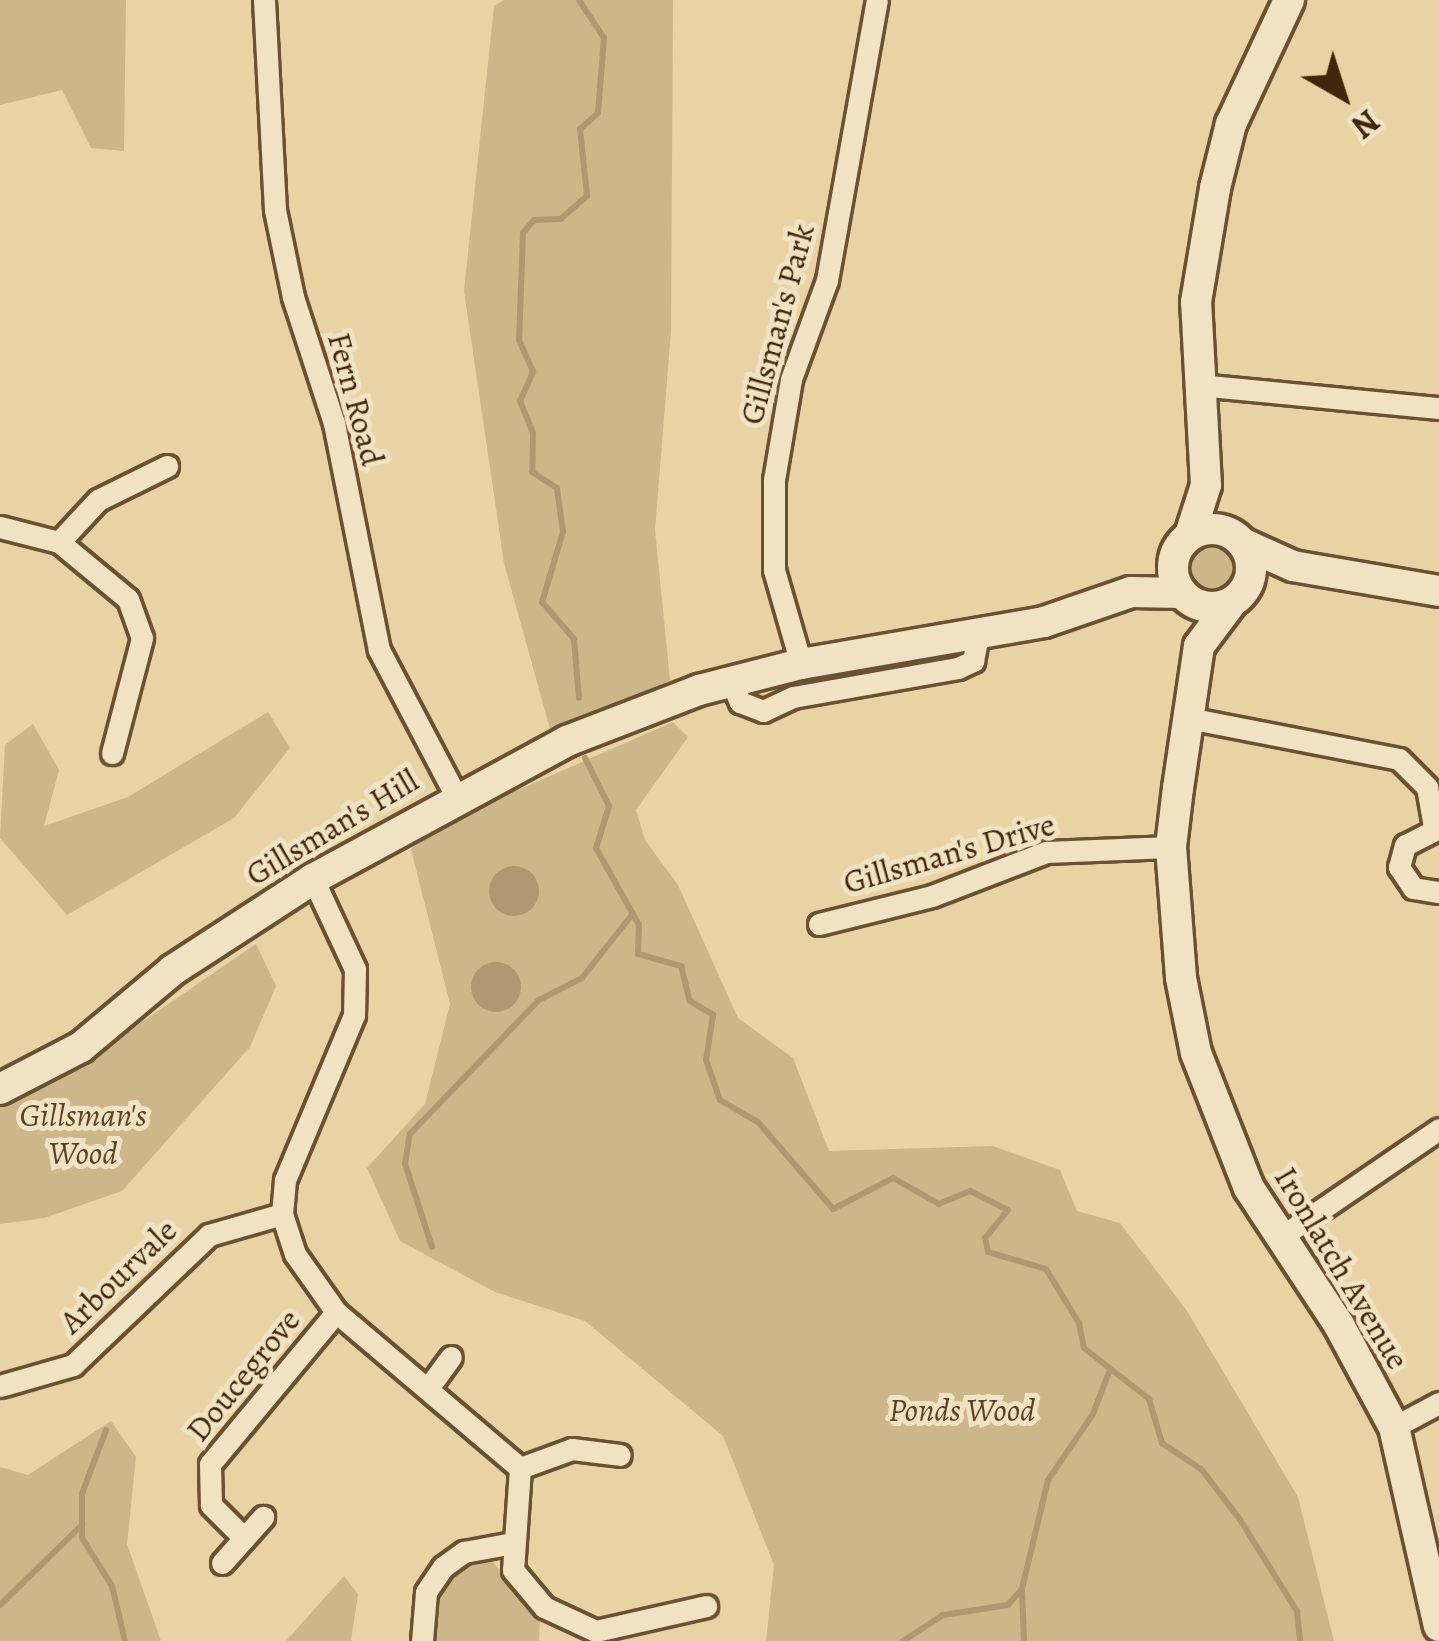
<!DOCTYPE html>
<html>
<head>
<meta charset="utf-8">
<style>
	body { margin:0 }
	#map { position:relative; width:1439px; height:1641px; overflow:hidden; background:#e9d3a4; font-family:Alegreya,serif }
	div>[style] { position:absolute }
	.green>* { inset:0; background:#ccb68a }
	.round { border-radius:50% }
	.water>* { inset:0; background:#b09870 }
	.stream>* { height:6px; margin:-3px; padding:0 3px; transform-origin:3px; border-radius:3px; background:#b09870 }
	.roads { filter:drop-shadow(3px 0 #6a5131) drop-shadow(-3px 0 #6a5131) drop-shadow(0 3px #6a5131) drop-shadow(0 -3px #6a5131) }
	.street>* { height:21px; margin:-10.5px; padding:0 10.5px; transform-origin:10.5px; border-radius:10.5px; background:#f1e2c4 }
	.secondary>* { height:30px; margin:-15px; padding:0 15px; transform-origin:15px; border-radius:15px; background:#f1e2c4 }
	.secondary>.ring { margin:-15px; padding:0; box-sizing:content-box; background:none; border:30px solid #f1e2c4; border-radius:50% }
	span { translate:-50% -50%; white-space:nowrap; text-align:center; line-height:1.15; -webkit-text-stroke:10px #f1e2c4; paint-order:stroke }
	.street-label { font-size:33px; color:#40260b }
	.park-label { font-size:33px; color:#5c4324; font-style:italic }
	.north { position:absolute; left:1283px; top:36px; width:120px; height:120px; -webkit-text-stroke:9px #f1e2c4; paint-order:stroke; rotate:141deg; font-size:33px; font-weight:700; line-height:48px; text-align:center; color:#40260b }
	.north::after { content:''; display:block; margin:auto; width:42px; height:54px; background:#40260b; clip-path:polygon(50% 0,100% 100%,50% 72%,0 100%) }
</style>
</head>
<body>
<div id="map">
	<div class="green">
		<i style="clip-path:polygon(0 0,126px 0,124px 151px,91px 148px,62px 90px,0 105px)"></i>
		<i style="clip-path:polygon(504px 0,673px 0,671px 331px,655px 530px,670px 680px,552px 736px,504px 563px,464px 291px,494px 6px)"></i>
		<i class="round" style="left:1182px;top:538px;width:58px;height:58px"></i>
		<i style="clip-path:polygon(268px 712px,290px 748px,234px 818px,67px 915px,0 838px,5px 745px,33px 724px,59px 770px,44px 826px,128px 797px)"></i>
		<i style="clip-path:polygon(673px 722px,688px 737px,636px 810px,645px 840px,678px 885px,738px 1018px,793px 1058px,829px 1151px,993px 1146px,1060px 1170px,1077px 1211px,1120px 1223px,1187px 1311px,1298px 1497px,1334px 1641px,766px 1641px,774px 1565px,723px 1436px,585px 1321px,495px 1292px,400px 1241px,367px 1168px,425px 1104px,450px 1004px,411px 849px,441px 824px)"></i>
		<i style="clip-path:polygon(256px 944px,276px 986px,250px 1047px,122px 1191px,44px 1218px,0 1224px,0 1101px,88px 1059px)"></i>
		<i style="clip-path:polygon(111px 1421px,136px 1457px,127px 1544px,161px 1641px,0 1641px,0 1467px,28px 1475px)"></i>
		<i style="clip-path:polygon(487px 1555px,540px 1618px,539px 1641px,433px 1641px,437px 1594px,453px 1569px)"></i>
		<i style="clip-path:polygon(344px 1576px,358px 1594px,351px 1641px,286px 1641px)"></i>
	</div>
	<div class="water">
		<i class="round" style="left:489px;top:866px;width:50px;height:50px"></i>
		<i class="round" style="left:471px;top:962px;width:50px;height:50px"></i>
	</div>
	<div class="stream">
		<i style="left:579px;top:0;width:45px;rotate:56.7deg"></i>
		<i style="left:604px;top:38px;width:75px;rotate:94.6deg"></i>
		<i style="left:598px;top:113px;width:24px;rotate:138deg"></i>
		<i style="left:580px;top:129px;width:67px;rotate:84deg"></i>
		<i style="left:587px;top:196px;width:35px;rotate:139deg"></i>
		<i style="left:561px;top:219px;width:27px;rotate:178deg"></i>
		<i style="left:534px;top:220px;width:17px;rotate:130deg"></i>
		<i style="left:523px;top:233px;width:107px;rotate:92.1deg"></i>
		<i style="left:519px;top:340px;width:35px;rotate:66deg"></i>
		<i style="left:533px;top:372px;width:32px;rotate:114deg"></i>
		<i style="left:520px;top:401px;width:35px;rotate:68deg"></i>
		<i style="left:533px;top:433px;width:39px;rotate:91deg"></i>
		<i style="left:532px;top:472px;width:30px;rotate:33deg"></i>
		<i style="left:557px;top:488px;width:44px;rotate:82.2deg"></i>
		<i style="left:563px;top:532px;width:73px;rotate:106.7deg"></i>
		<i style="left:542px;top:602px;width:49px;rotate:49.1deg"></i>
		<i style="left:574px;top:639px;width:59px;rotate:85.2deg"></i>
		<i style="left:585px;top:758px;width:54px;rotate:63.4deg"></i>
		<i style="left:609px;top:806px;width:44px;rotate:107.2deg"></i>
		<i style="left:596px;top:848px;width:88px;rotate:60.8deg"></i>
		<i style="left:639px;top:925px;width:29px;rotate:92deg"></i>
		<i style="left:638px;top:954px;width:45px;rotate:15.6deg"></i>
		<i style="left:681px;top:966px;width:36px;rotate:76deg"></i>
		<i style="left:690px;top:1001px;width:27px;rotate:31deg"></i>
		<i style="left:713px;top:1015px;width:46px;rotate:98.8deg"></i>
		<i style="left:706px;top:1060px;width:42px;rotate:70.7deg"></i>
		<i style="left:720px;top:1100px;width:44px;rotate:30.1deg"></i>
		<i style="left:758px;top:1122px;width:115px;rotate:49.2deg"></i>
		<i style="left:833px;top:1209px;width:68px;rotate:-27.3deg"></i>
		<i style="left:893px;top:1178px;width:53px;rotate:29.5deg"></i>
		<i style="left:939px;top:1204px;width:34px;rotate:-23deg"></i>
		<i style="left:970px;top:1191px;width:42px;rotate:26.6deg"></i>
		<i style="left:1008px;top:1210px;width:36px;rotate:129deg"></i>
		<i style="left:985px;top:1238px;width:14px;rotate:78deg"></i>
		<i style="left:988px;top:1252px;width:60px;rotate:16.3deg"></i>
		<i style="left:1046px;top:1269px;width:63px;rotate:58.6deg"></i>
		<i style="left:1079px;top:1323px;width:25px;rotate:79deg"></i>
		<i style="left:1084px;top:1348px;width:83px;rotate:38.1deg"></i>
		<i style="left:1149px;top:1399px;width:46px;rotate:73.5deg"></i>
		<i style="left:1162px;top:1443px;width:48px;rotate:34deg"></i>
		<i style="left:1202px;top:1470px;width:61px;rotate:52.4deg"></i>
		<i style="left:1239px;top:1518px;width:110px;rotate:58.1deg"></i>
		<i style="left:1297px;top:1611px;width:30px;rotate:84deg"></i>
		<i style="left:432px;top:1247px;width:87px;rotate:-108deg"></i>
		<i style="left:405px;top:1164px;width:30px;rotate:-81deg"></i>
		<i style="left:410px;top:1134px;width:186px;rotate:-46.1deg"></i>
		<i style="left:539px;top:1000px;width:48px;rotate:-27.1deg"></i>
		<i style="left:582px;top:978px;width:79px;rotate:-51.7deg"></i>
		<i style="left:106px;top:1430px;width:68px;rotate:110.6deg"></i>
		<i style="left:82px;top:1494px;width:44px;rotate:90deg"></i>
		<i style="left:82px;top:1538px;width:57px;rotate:58deg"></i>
		<i style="left:112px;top:1586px;width:57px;rotate:76.7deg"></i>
		<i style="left:1022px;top:1591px;width:50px;rotate:87.7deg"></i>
		<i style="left:0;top:1605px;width:115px;rotate:-44.3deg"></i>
		<i style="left:903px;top:1641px;width:48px;rotate:-33deg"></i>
		<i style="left:943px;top:1615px;width:66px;rotate:-8.7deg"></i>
		<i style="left:1008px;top:1605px;width:21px;rotate:-49deg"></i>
		<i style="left:1022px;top:1589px;width:112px;rotate:-76.6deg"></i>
		<i style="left:1048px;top:1480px;width:80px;rotate:-55.7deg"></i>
		<i style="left:1093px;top:1414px;width:45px;rotate:-69.1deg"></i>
	</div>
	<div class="roads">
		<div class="street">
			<i style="left:264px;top:0;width:210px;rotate:87deg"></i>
			<i style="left:275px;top:210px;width:89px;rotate:78.3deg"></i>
			<i style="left:293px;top:297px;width:133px;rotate:72deg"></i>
			<i style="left:334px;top:423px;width:231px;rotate:78.8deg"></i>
			<i style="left:379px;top:650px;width:165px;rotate:62.2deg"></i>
			<i style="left:1199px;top:385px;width:241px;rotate:5.5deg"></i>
			<i style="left:0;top:527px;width:61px;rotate:14.3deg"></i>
			<i style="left:59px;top:542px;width:89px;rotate:39.6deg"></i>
			<i style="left:128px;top:599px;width:41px;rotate:70.3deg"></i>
			<i style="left:142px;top:638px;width:119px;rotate:104.6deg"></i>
			<i style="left:59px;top:542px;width:57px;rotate:-47.1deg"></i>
			<i style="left:98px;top:500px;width:77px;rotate:-26.2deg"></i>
			<i style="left:801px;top:664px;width:98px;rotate:-106deg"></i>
			<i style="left:774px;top:570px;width:90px;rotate:-90deg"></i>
			<i style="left:774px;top:480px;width:102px;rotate:-80.4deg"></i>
			<i style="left:791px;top:379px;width:105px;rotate:-70deg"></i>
			<i style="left:827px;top:280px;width:284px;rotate:-79.9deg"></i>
			<i style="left:731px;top:681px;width:23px;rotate:67deg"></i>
			<i style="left:740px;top:702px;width:25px;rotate:21deg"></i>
			<i style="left:763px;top:711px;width:33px;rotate:-25deg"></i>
			<i style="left:793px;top:697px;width:168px;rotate:-10deg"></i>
			<i style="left:958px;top:668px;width:17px;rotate:-25deg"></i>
			<i style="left:973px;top:661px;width:31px;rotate:-79deg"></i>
			<i style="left:1188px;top:718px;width:215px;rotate:11deg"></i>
			<i style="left:1399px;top:759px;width:40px;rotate:45deg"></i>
			<i style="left:1427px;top:787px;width:40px;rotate:80deg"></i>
			<i style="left:1439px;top:828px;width:38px;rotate:153deg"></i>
			<i style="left:1405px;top:845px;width:23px;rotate:105deg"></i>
			<i style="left:1399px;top:867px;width:25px;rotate:56deg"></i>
			<i style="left:1413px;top:888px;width:26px;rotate:9deg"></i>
			<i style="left:313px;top:879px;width:99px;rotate:65deg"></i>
			<i style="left:355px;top:969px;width:46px;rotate:91.2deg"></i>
			<i style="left:354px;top:1015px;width:179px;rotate:112.7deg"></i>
			<i style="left:285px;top:1180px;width:34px;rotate:95deg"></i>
			<i style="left:282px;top:1214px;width:42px;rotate:72deg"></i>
			<i style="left:295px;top:1254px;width:71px;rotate:54.7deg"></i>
			<i style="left:336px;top:1312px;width:241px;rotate:40.3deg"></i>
			<i style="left:520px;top:1468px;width:102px;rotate:93.9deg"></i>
			<i style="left:513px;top:1570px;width:48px;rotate:50deg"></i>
			<i style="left:544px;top:1607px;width:57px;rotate:24.8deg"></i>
			<i style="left:596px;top:1631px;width:113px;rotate:-12.8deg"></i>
			<i style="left:819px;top:924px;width:116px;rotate:-13.9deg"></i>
			<i style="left:932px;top:896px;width:122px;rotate:-21.1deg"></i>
			<i style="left:1046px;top:852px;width:125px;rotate:-2.3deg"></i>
			<i style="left:1278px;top:1239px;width:195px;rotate:-34.3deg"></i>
			<i style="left:0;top:1386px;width:76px;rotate:-16deg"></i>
			<i style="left:73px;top:1365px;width:188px;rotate:-43.7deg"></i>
			<i style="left:209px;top:1235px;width:76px;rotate:-16deg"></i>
			<i style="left:429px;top:1387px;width:37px;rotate:-54deg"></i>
			<i style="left:1394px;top:1427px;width:51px;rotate:-28.1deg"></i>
			<i style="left:520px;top:1468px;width:55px;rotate:-20.1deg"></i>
			<i style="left:572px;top:1449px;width:48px;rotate:7.1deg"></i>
			<i style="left:244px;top:1538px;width:47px;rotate:-135deg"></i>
			<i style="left:211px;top:1505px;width:41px;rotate:-91.4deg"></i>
			<i style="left:210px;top:1464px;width:197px;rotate:-50.3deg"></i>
			<i style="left:222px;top:1563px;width:62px;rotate:-48.3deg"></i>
			<i style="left:422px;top:1641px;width:49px;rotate:-85.3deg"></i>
			<i style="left:426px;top:1592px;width:30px;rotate:-56deg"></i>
			<i style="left:443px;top:1567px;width:26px;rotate:-36deg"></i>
			<i style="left:464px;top:1552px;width:45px;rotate:-10.3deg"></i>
		</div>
		<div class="secondary">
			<i class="ring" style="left:1173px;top:529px;width:48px;height:48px"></i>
			<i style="left:1190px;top:535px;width:52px;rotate:-72.3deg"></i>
			<i style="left:1206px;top:485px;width:183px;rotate:-93.1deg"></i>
			<i style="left:1196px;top:302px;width:116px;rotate:-80.5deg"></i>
			<i style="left:1215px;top:188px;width:66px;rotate:-76deg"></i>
			<i style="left:1231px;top:124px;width:137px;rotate:-64.9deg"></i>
			<i style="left:1244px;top:544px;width:54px;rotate:24.2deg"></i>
			<i style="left:1293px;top:566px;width:148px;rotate:9.7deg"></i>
			<i style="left:1232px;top:602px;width:55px;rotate:126.9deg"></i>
			<i style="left:1199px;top:646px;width:144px;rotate:98.4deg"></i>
			<i style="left:1178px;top:788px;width:59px;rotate:96.8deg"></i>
			<i style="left:1171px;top:847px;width:131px;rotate:85.6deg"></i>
			<i style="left:1181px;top:978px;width:76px;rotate:78.7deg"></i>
			<i style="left:1196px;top:1053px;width:145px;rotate:68.6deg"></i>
			<i style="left:1249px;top:1188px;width:164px;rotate:56.7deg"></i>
			<i style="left:1339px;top:1325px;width:116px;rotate:61.7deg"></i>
			<i style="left:1394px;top:1427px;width:204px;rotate:77.3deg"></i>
			<i style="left:0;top:1089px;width:91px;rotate:-27.4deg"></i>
			<i style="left:81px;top:1047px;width:120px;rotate:-39.9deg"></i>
			<i style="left:173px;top:970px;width:167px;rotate:-33deg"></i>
			<i style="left:313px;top:879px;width:289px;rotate:-28.5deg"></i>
			<i style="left:567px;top:741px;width:142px;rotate:-21.1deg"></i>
			<i style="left:699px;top:690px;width:105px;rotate:-14.3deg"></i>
			<i style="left:801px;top:664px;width:247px;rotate:-9.8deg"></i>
			<i style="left:1044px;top:622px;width:92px;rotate:-19deg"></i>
			<i style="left:1131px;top:592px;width:51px;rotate:1.1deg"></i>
		</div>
	</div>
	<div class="street-label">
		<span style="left:777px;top:324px;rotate:-75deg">Gillsman's Park</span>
		<span style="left:356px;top:399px;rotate:75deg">Fern Road</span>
		<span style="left:332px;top:827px;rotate:-31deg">Gillsman's Hill</span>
		<span style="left:949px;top:853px;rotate:-16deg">Gillsman's Drive</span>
		<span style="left:1342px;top:1268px;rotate:59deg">Ironlatch Avenue</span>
		<span style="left:118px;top:1276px;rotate:-44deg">Arbourvale</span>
		<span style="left:243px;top:1375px;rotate:-51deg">Doucegrove</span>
	</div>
	<div class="park-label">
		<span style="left:83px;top:1134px">Gillsman's<br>Wood</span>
		<span style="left:962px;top:1410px">Ponds Wood</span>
	</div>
	<div class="north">N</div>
</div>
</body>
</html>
